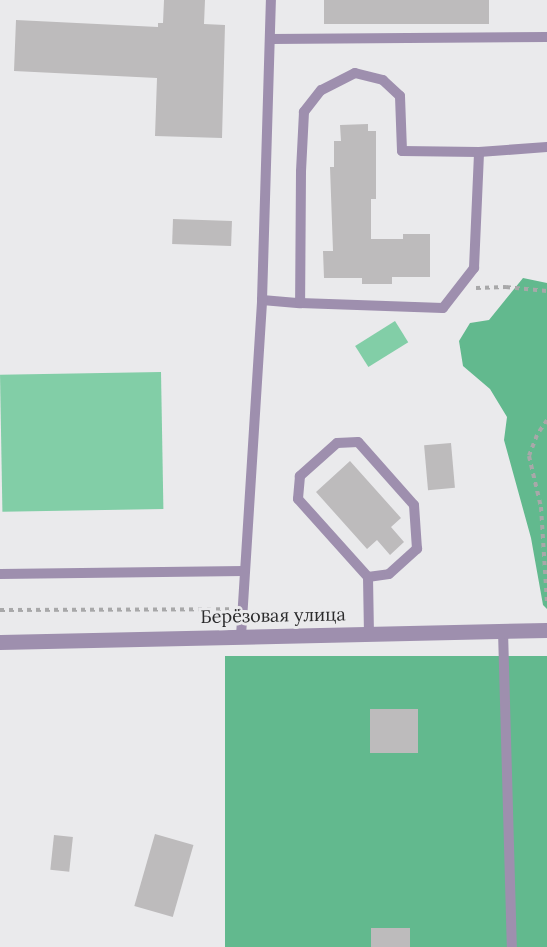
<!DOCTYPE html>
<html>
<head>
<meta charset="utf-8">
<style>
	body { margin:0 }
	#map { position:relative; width:547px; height:947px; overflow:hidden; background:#eaeaec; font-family:Lora,serif }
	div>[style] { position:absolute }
	.green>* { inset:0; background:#82cea7; transform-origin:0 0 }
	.forest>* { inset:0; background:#62b98e; transform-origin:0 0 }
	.building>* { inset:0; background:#bdbbbc; transform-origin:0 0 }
	.path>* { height:4px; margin-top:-2px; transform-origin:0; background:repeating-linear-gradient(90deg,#a8a8a9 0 4.5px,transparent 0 9px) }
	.service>* { height:10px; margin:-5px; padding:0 5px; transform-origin:5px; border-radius:5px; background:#9e8fae }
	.tertiary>* { height:15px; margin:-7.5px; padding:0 7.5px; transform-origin:7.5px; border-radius:7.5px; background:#9e8fae }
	span { translate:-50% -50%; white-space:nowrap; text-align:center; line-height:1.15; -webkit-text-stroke:6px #eaeaec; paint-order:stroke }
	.street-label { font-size:18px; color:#2b2b2c }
</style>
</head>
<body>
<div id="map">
	<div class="green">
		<i style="left:395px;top:321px;width:25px;height:47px;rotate:58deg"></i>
		<i style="left:161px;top:372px;width:137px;height:161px;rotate:89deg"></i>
	</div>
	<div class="forest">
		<i style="clip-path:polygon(523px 278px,547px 283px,547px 609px,543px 605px,531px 538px,504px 440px,507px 417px,490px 389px,463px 366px,459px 341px,470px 323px,489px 320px)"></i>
		<i style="left:547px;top:656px;width:291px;height:322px;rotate:90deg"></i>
	</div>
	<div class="building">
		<i style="clip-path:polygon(164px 0,205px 0,204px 24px,225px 25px,222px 138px,155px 136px,157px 78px,14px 71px,16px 20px,158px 27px,158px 23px,163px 23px)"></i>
		<i style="left:324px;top:0;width:165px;height:24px"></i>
		<i style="clip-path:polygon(368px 124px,368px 131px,376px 131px,376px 199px,371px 199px,371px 239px,403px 239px,403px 234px,430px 234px,430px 277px,392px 277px,392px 284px,362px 284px,362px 278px,324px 278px,323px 251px,333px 251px,330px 167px,334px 167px,334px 141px,341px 141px,340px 125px)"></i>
		<i style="left:173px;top:219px;width:59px;height:25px;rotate:2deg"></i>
		<i style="left:451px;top:443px;width:45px;height:27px;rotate:85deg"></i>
		<i style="clip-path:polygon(350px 461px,401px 518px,391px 527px,404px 542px,390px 555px,377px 540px,367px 549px,316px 492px)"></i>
		<i style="left:370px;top:709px;width:48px;height:44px"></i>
		<i style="left:155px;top:834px;width:40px;height:75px;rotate:16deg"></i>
		<i style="left:54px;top:835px;width:19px;height:35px;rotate:6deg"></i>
		<i style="left:371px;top:928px;width:39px;height:19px"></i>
	</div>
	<div class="path">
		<i style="left:476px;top:288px;width:30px;rotate:-2deg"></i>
		<i style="left:506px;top:287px;width:41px;rotate:5.6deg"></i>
		<i style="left:547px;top:420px;width:18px;rotate:124deg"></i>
		<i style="left:537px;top:435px;width:22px;rotate:111deg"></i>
		<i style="left:529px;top:456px;width:52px;rotate:76.8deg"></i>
		<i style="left:541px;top:507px;width:96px;rotate:86.4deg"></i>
		<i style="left:0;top:610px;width:230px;rotate:-0.2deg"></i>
	</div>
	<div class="service">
		<i style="left:271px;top:39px;width:276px;rotate:-0.4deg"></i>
		<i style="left:479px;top:152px;width:68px;rotate:-4.2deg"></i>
		<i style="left:262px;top:300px;width:38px;rotate:5deg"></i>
		<i style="left:300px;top:303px;width:143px;rotate:2deg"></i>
		<i style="left:443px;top:308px;width:51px;rotate:-52.2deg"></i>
		<i style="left:474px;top:268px;width:116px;rotate:-87.5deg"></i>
		<i style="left:479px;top:152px;width:77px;rotate:-179.3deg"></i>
		<i style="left:402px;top:151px;width:55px;rotate:-92.1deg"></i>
		<i style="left:400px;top:96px;width:23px;rotate:-137deg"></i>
		<i style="left:383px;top:80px;width:29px;rotate:-166deg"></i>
		<i style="left:355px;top:73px;width:38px;rotate:153deg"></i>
		<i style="left:321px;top:90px;width:28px;rotate:128deg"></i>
		<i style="left:304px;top:112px;width:60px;rotate:92.9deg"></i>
		<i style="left:301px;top:172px;width:131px;rotate:90.4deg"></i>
		<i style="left:0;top:574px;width:244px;rotate:-0.7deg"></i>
		<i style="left:368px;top:577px;width:21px;rotate:-8deg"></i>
		<i style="left:389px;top:574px;width:38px;rotate:-42deg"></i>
		<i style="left:417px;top:549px;width:44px;rotate:-93.9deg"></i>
		<i style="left:414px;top:505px;width:84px;rotate:-131.6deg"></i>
		<i style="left:358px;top:442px;width:21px;rotate:177deg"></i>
		<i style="left:337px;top:443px;width:50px;rotate:138.3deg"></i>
		<i style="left:300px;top:476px;width:23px;rotate:95deg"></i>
		<i style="left:298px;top:499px;width:105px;rotate:48.1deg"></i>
		<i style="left:368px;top:577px;width:56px;rotate:89deg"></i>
		<i style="left:503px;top:631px;width:316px;rotate:88.4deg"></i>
		<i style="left:241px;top:636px;width:337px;rotate:-86.4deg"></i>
		<i style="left:262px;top:300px;width:300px;rotate:-88.3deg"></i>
	</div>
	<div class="tertiary">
		<i style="left:0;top:642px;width:547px;rotate:-1.26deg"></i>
	</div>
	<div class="street-label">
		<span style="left:273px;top:616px;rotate:-1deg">Берёзовая улица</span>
	</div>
</div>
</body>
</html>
